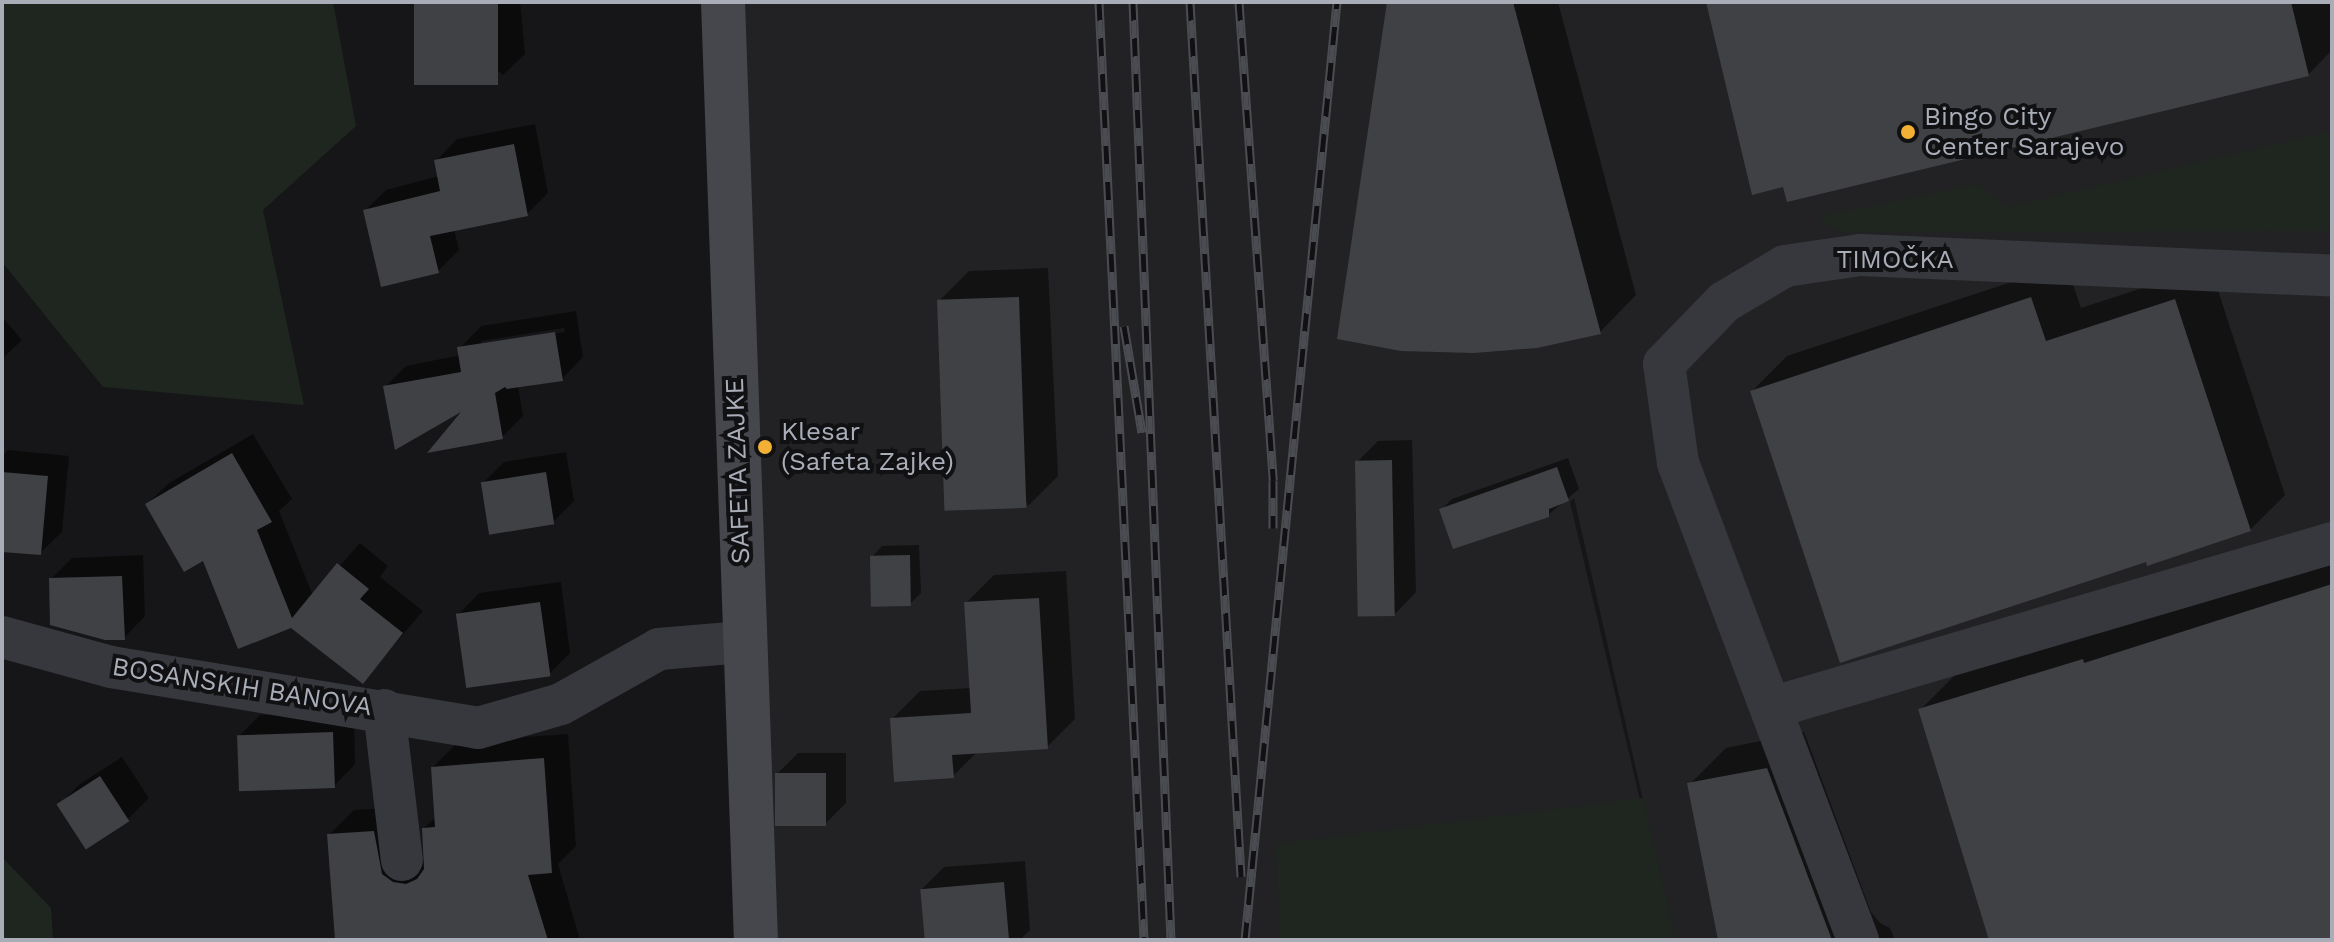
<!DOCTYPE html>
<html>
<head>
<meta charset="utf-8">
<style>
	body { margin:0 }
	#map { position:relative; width:2334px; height:942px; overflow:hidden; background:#161618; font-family:"Work Sans",sans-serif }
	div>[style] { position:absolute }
	.built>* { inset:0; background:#222225 }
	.green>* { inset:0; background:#1e261f }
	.shadow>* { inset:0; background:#0007 }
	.building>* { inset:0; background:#404145; transform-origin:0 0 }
	.street>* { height:42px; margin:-21px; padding:0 21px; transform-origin:21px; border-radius:21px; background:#37383d }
	.secondary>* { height:44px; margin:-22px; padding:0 22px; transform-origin:22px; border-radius:22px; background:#45474d }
	.rail>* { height:9px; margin-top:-4.5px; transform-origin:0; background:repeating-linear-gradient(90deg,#111113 0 18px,#4a4c52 0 36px); box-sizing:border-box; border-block:2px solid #4a4c52 }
	.dots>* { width:22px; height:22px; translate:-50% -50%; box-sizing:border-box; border:4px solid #111113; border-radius:50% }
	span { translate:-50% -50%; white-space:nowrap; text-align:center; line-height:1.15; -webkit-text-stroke:8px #111113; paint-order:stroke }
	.poi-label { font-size:26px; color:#a8adb8 }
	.left { translate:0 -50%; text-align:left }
	.street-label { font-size:26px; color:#a8adb8 }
	.frame { position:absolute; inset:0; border:4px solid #a8adb8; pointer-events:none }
</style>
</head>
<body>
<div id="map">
	<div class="built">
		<i style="clip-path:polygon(724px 2px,2332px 2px,2332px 940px,1675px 940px,1574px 498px,1570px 502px,1673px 940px,756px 940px)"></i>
	</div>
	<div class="green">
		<i style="clip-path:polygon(2px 2px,333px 2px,356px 126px,263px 210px,304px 405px,103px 387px,2px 262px)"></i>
		<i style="clip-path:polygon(2332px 131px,2332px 231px,1841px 232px,1818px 217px,1978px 184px,2007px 207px)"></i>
		<i style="clip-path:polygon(1643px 798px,1676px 940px,1280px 940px,1276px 844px)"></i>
		<i style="clip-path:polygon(2px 857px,51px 908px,53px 940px,2px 940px)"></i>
	</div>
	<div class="shadow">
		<i style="clip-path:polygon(416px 2px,520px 2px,525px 54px,503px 75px)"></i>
		<i style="clip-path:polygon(1389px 2px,1558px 2px,1636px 295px,1600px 332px)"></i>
		<i style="clip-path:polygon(1708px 2px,2332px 2px,2332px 50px,2308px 75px)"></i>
		<i style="clip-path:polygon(535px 124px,548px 193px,527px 214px,454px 229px,459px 250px,438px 271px,365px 211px,386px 190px,439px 176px,436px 161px,457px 139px)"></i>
		<i style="clip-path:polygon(2066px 264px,2081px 308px,2210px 266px,2285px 495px,2250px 530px,1752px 391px,1787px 356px)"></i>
		<i style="clip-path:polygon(1048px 268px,1058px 476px,1028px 506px,939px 301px,969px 271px)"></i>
		<i style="clip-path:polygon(evenodd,576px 311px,583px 357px,562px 379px,518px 386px,523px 416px,502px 437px,469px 406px,385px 387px,406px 366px,461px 355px,460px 348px,481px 326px,576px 311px,564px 328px,565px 332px,481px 345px,481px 341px,564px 328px)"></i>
		<i style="clip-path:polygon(2px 317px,22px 340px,2px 359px)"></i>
		<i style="clip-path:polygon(253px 434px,292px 499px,279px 511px,313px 596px,360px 543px,388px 566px,380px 577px,423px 611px,363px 681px,204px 558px,147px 504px,169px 483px)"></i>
		<i style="clip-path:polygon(1412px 440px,1416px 592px,1395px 614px,1357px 462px,1378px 441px)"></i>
		<i style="clip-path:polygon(8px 450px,69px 456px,62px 532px,40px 553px,2px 549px,2px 456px)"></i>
		<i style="clip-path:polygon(566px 452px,574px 501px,553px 522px,483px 483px,504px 462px)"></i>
		<i style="clip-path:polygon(1568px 458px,1579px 489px,1548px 515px,1441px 510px,1452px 499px)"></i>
		<i style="clip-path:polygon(919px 545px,921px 593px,910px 604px,872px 557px,882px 546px)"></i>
		<i style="clip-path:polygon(143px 555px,145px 616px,124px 638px,51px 579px,72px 558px)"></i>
		<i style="clip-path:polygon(2332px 563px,2332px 940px,1991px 940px,1920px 710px,1956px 674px)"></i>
		<i style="clip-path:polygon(1066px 571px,1075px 719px,1047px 747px,978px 751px,953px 776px,892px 719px,920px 691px,971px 688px,966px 603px,994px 575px)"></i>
		<i style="clip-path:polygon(561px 582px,570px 653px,549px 674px,458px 615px,479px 593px)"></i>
		<i style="clip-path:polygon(354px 712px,355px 764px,334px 786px,239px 736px,260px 715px)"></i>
		<i style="clip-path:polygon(1804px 732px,1871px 912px,1880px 923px,1890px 928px,1895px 940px,1720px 940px,1690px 784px,1726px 748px)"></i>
		<i style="clip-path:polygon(568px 734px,576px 846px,558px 864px,580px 940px,338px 940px,333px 917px,329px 835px,354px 810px,399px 807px,419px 858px,426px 859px,424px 828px,436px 817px,433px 767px,458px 742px)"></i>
		<i style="clip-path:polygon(798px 753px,846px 753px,846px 803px,825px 824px,777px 774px)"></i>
		<i style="clip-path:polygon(122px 757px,149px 798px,128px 819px,86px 846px,59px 805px,80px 784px)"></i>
		<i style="clip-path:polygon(1025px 861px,1030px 930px,1020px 940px,926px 940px,922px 889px,944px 867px)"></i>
	</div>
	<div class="building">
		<i style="left:414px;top:2px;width:84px;height:83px"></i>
		<i style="clip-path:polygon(1387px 2px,1513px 2px,1601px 334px,1537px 348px,1474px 353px,1401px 351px,1337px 339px)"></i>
		<i style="clip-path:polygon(1706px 2px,2291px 2px,2309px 76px,1787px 202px,1783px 187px,1752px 195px)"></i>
		<i style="clip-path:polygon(514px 144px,528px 216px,430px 236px,439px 273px,381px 287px,363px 210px,440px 191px,434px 160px)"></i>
		<i style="left:1019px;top:297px;width:211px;height:82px;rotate:88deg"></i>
		<i style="clip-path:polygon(2031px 297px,2046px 341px,2175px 299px,2251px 531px,2147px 566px,2146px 562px,1840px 663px,1750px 391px)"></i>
		<i style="clip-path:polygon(555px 332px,563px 381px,507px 389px,505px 387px,495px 393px,503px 439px,427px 453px,461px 412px,395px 450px,383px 386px,461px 372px,457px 347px)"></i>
		<i style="clip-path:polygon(232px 453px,272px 522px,257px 530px,292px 618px,337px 563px,369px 589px,360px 599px,403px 633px,363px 684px,291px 628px,238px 649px,203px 561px,184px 572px,145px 504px)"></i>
		<i style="left:1392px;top:460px;width:156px;height:37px;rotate:89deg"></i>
		<i style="clip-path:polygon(1557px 467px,1569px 501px,1549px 509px,1549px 517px,1453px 549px,1439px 509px)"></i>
		<i style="clip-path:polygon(2px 472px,48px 476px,41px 555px,2px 552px)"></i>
		<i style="left:546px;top:472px;width:53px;height:66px;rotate:81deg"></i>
		<i style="left:910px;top:555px;width:51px;height:40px;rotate:89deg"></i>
		<i style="clip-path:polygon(122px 576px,125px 640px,105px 640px,50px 625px,49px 578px)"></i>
		<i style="clip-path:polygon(2332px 584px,2332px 940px,1989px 940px,1918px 709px,2083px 659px,2084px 663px)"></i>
		<i style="clip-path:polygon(1039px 598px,1048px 749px,952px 755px,954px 778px,894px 782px,890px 718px,971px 713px,964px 602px)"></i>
		<i style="left:540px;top:602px;width:75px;height:85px;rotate:82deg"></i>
		<i style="left:333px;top:732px;width:56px;height:96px;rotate:88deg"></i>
		<i style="clip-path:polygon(544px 758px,552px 873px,528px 875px,548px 940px,335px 940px,327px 834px,374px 831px,382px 874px,393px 882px,406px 884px,417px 879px,424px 869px,422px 828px,435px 827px,431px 767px)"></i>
		<i style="clip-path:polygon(1767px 768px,1832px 940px,1718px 940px,1687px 783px)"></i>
		<i style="left:775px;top:773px;width:51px;height:53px"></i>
		<i style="left:100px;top:776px;width:54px;height:52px;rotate:57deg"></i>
		<i style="left:1004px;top:882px;width:58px;height:84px;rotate:85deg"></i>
	</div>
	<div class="street">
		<i style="left:2px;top:637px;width:113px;rotate:15.4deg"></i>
		<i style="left:111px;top:667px;width:372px;rotate:9.4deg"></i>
		<i style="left:478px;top:728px;width:86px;rotate:-16.1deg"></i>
		<i style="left:561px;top:704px;width:112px;rotate:-29.3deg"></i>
		<i style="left:659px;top:649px;width:84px;rotate:-4.8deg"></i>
		<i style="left:1771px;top:708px;width:585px;rotate:-16.39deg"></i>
		<i style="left:384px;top:710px;width:151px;rotate:83.2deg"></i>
		<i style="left:1858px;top:940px;width:510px;rotate:-110.67deg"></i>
		<i style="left:1678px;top:463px;width:100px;rotate:-98deg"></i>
		<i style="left:1664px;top:364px;width:86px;rotate:-45.9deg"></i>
		<i style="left:1724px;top:302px;width:71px;rotate:-30.5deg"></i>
		<i style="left:1785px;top:266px;width:76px;rotate:-8.3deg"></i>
		<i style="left:1860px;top:255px;width:472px;rotate:2.5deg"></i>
	</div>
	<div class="secondary">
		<i style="left:723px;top:2px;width:939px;rotate:87.99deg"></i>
	</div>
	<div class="rail">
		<i style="left:1099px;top:2px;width:939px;rotate:87.25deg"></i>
		<i style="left:1133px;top:2px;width:939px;rotate:87.68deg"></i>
		<i style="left:1190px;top:2px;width:876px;rotate:86.66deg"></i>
		<i style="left:1239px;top:2px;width:479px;rotate:85.9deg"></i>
		<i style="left:1273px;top:480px;width:48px;rotate:90deg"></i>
		<i style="left:1124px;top:326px;width:108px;rotate:80.4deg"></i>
		<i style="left:1245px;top:940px;width:943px;rotate:-84.4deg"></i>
	</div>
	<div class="dots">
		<i style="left:1908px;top:132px;background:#f2b134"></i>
		<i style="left:765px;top:447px;background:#f2b134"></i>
	</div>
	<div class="poi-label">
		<span class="left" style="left:1924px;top:132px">Bingo City<br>Center Sarajevo</span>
		<span class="left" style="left:781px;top:447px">Klesar<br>(Safeta Zajke)</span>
	</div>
	<div class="street-label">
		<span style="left:1895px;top:260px">TIMOČKA</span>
		<span style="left:738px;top:471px;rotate:-92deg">SAFETA ZAJKE</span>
		<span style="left:242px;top:687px;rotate:9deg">BOSANSKIH BANOVA</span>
	</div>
	<div class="frame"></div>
</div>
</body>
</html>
